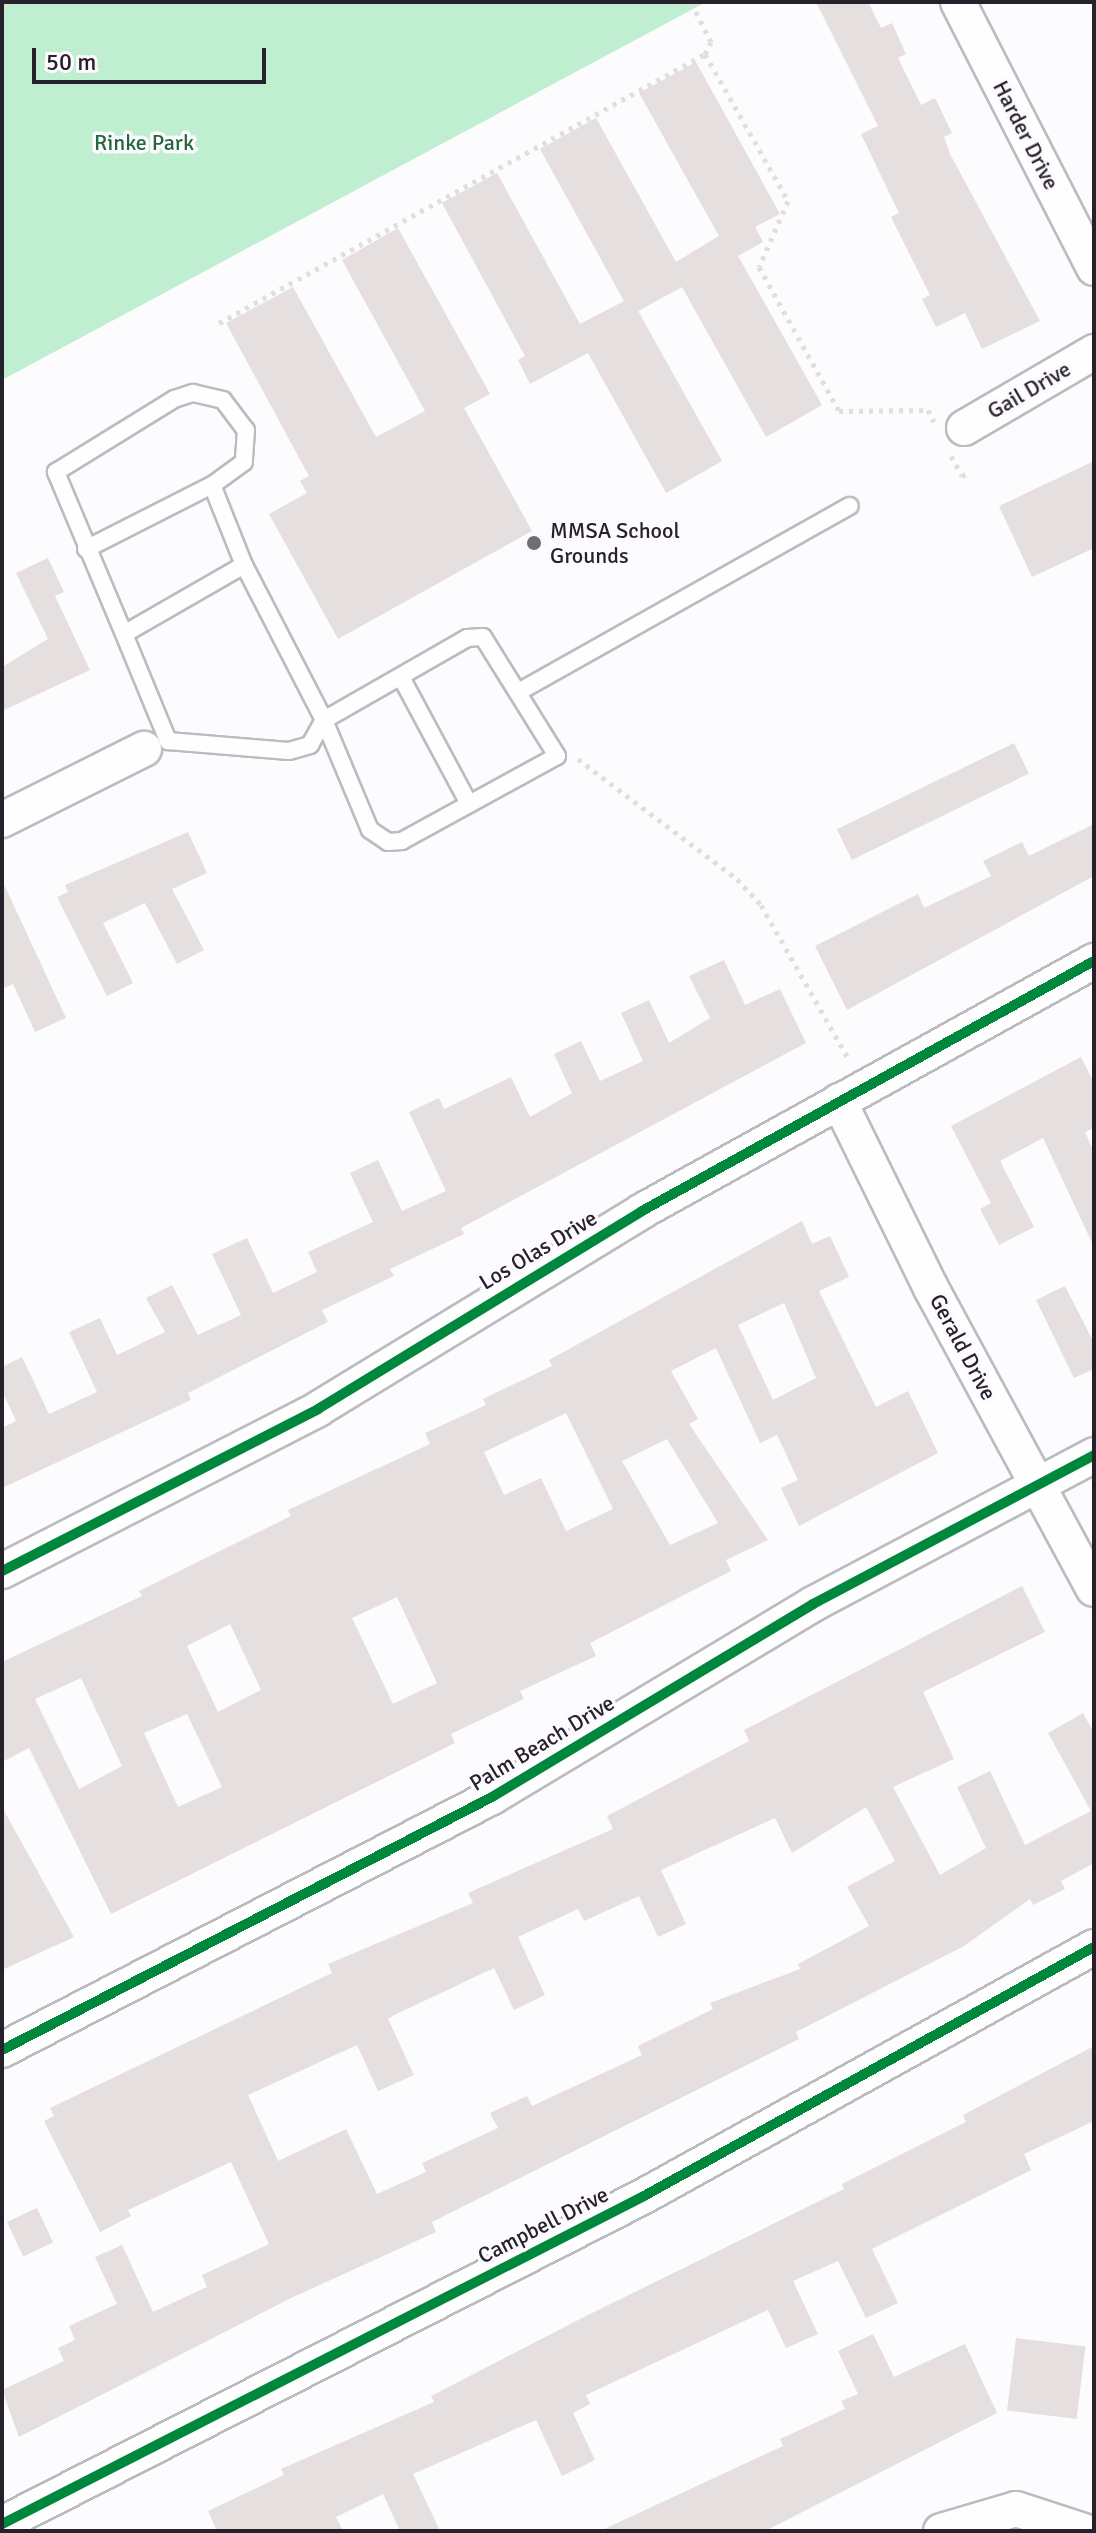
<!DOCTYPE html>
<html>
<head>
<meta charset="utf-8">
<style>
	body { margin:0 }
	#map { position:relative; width:1096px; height:2533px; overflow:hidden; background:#fcfbfe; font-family:Signika,sans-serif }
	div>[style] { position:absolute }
	.green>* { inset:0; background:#bfefd0 }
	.building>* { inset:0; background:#e5dfdf; transform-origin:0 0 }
	.path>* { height:5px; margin-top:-2.5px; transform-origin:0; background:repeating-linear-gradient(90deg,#dfdfdf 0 4px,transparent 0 10px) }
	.roads { filter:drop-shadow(2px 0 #bdbac0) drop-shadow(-2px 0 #bdbac0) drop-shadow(0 2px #bdbac0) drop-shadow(0 -2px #bdbac0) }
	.service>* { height:16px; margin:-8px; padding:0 8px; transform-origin:8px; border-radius:8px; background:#fffeff }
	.minor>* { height:34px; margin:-17px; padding:0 17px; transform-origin:17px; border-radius:17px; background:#fffeff }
	.cycleway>* { height:10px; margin:-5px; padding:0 5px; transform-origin:5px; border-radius:5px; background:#00873e }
	.dots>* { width:22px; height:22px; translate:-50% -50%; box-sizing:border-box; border:4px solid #fcfaff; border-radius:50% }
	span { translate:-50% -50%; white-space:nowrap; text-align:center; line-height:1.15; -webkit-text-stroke:7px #fcfaff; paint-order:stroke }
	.street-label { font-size:22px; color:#26212a }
	.park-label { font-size:22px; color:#24673f }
	.poi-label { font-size:22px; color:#26212a }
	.left { translate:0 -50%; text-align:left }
	.frame { position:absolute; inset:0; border:4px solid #26212a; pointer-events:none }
	.scale { position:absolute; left:32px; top:48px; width:234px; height:36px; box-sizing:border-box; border:4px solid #26212a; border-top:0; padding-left:10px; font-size:24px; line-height:28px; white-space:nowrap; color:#26212a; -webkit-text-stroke:6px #fcfaff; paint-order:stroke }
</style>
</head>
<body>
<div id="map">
	<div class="green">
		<i style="clip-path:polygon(2px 2px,706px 2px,2px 380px)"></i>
	</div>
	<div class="building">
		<i style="clip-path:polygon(816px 2px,868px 2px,881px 28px,892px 23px,906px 54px,898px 58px,921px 105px,935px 98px,952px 133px,944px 137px,950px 154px,1040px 321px,982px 349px,965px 313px,936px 327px,922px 299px,930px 295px,891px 217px,899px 213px,861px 134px,878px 126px)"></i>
		<i style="clip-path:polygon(696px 62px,780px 214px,755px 227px,763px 242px,738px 256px,822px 405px,766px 437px,682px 287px,638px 311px,722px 461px,666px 493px,588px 353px,530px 384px,518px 360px,525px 356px,442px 203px,497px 173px,580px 324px,624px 301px,540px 149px,596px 118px,676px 262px,719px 236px,639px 93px)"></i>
		<i style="clip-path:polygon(398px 228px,490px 394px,464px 408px,532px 531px,338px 639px,269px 514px,307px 493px,300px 481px,309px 476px,226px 323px,293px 287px,376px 437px,425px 411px,342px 260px)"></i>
		<i style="clip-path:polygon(1094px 461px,1094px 548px,1032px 577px,999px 506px)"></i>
		<i style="clip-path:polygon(48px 558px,64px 592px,55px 596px,90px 670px,2px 711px,2px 667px,48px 639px,16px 573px)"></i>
		<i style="left:1014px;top:743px;width:34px;height:197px;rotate:64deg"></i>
		<i style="clip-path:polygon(1094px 824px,1094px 876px,847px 1010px,815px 946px,918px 894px,924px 908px,991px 876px,983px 861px,1022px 842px,1029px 856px)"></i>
		<i style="clip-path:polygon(188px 832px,207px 873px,172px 889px,204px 950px,177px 964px,145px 903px,103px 923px,133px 983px,107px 996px,57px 897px,68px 892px,65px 885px)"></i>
		<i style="clip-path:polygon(2px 880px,66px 1018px,35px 1032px,13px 984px,2px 989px)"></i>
		<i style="clip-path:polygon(724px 960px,745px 1005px,780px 989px,806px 1043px,461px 1228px,464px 1234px,390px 1269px,394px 1276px,322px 1310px,328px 1322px,188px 1393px,191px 1400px,2px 1488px,2px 1428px,16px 1421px,2px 1391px,2px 1367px,22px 1357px,49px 1414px,97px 1392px,69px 1332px,100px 1318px,117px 1355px,165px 1332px,146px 1298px,172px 1285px,198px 1335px,241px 1315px,212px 1254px,247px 1238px,273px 1293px,317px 1272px,308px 1252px,373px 1222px,350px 1173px,378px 1160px,402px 1211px,446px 1191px,409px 1112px,439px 1098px,444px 1109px,511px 1077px,530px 1117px,572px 1093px,554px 1054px,581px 1041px,600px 1081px,643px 1061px,621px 1013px,649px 1000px,669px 1043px,710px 1018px,689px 976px)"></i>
		<i style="clip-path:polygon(1081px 1057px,1094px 1083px,1094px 1128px,1085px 1132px,1094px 1152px,1094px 1247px,1043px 1138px,1000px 1161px,1034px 1227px,999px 1245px,980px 1209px,991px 1203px,951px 1126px)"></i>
		<i style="clip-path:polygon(evenodd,802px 1221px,812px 1244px,830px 1236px,849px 1277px,819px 1291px,876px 1407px,908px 1391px,938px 1453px,799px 1526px,781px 1488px,798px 1480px,777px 1435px,760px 1443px,716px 1348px,671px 1371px,698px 1419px,689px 1424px,768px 1540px,726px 1560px,731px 1571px,590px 1643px,596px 1656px,520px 1691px,524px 1699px,451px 1734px,455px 1743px,111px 1914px,29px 1748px,2px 1762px,2px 1662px,142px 1596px,139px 1591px,291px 1516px,288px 1510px,430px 1444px,425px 1433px,486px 1405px,483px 1399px,552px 1366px,549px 1360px,802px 1221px,784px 1303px,816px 1378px,773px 1400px,738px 1325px,784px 1303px,802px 1221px,566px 1413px,613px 1509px,566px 1531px,541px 1478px,504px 1495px,484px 1452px,566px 1413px,802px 1221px,667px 1439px,718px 1523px,670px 1545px,622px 1461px,667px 1439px,802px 1221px,397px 1597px,437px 1683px,393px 1704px,352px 1618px,397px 1597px,802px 1221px,230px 1624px,261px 1690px,218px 1712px,187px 1646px,230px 1624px,802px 1221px,81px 1678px,122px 1766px,79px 1789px,35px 1699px,81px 1678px,802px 1221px,187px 1714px,222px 1787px,178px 1807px,144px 1733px,187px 1714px)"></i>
		<i style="clip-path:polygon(1065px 1286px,1094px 1343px,1094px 1369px,1074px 1378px,1036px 1300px)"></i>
		<i style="clip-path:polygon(evenodd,1022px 1586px,1045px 1632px,923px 1692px,954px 1759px,893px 1787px,940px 1875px,986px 1848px,957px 1787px,990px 1771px,1025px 1845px,1091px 1811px,1048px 1733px,1083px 1713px,1094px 1733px,1094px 1863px,1061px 1881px,1065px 1889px,1033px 1905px,1030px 1899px,964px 1946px,796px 2032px,799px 2039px,432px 2222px,436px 2232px,291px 2298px,19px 2437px,2px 2390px,64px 2361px,58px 2348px,75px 2340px,69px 2326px,117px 2304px,95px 2257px,122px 2245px,153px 2312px,207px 2287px,202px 2275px,269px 2244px,231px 2162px,128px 2210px,131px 2216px,100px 2232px,44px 2121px,54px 2116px,50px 2108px,332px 1973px,328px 1964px,473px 1903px,468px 1893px,613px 1829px,607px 1816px,749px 1741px,744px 1730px,1022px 1586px,866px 1807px,895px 1861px,847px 1887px,869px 1926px,798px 1964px,800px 1969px,710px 2003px,713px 2009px,638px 2046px,642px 2055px,532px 2106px,527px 2096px,490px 2113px,498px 2128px,422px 2163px,426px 2172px,377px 2194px,346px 2129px,278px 2161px,248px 2095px,357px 2045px,378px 2091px,414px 2075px,388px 2019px,394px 2015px,494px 1968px,514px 2010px,545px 1995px,518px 1937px,578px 1909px,584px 1921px,639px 1896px,658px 1937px,686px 1924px,661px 1870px,775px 1818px,792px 1853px,866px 1807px)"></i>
		<i style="clip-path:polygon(2px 1807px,74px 1937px,2px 1970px)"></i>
		<i style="clip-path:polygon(1094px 2046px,1094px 2121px,1024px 2154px,1031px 2170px,872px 2249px,898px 2303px,866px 2318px,838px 2261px,793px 2281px,818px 2334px,786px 2348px,768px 2310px,586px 2395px,590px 2404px,573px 2413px,595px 2460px,562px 2476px,536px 2420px,413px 2474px,440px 2531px,400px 2531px,383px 2494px,336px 2517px,343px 2531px,217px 2531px,208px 2511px,284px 2475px,281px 2469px,434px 2402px,431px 2396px,584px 2317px,844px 2189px,842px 2184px,966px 2122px,963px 2115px)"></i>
		<i style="left:37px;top:2208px;width:38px;height:33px;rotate:65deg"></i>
		<i style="clip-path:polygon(873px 2334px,894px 2377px,965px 2344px,997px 2413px,765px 2531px,600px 2531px,783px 2446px,780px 2439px,845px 2409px,841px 2401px,858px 2394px,838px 2351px)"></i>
		<i style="left:1016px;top:2338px;width:70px;height:73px;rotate:7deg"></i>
	</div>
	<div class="path">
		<i style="left:705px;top:54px;width:169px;rotate:60.5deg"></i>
		<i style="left:788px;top:201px;width:72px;rotate:113.7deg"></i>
		<i style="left:759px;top:267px;width:165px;rotate:60.9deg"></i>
		<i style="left:839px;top:411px;width:89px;rotate:-0.6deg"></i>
		<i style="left:928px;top:410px;width:13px;rotate:63deg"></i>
		<i style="left:219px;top:323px;width:555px;rotate:-28.96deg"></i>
		<i style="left:705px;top:54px;width:13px;rotate:-63deg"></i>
		<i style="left:711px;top:42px;width:45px;rotate:-116.6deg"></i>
		<i style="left:951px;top:456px;width:23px;rotate:61deg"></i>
		<i style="left:962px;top:476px;width:8px;rotate:-23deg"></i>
		<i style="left:578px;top:759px;width:199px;rotate:37deg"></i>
		<i style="left:737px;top:879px;width:35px;rotate:47deg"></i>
		<i style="left:761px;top:905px;width:178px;rotate:60.4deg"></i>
	</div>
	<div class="roads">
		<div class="service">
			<i style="left:86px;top:549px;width:141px;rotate:-26.9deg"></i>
			<i style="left:124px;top:634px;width:176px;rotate:-112.8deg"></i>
			<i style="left:56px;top:472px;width:139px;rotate:-31.7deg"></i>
			<i style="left:174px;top:399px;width:20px;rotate:-18deg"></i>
			<i style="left:193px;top:393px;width:31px;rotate:13deg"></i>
			<i style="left:223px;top:400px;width:38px;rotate:53deg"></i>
			<i style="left:246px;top:430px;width:32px;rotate:94deg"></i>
			<i style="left:244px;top:462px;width:39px;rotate:144deg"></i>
			<i style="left:212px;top:485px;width:86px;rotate:68.2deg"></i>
			<i style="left:401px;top:677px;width:144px;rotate:61.8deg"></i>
			<i style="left:520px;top:691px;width:378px;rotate:-29.3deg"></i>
			<i style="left:324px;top:720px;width:174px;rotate:-117.3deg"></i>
			<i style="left:244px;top:565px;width:138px;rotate:150.1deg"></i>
			<i style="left:124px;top:634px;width:116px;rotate:67.6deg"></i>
			<i style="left:168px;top:741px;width:121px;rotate:4.7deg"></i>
			<i style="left:289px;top:751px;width:22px;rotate:-16deg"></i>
			<i style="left:310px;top:745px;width:29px;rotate:-61deg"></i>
			<i style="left:324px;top:720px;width:165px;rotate:-29.8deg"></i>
			<i style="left:467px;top:638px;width:16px;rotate:-4deg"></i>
			<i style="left:483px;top:637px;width:140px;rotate:58.1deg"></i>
			<i style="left:557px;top:756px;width:177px;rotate:151.3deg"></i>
			<i style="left:402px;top:841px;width:14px;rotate:176deg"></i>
			<i style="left:388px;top:842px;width:22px;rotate:-146deg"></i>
			<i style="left:370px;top:830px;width:119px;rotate:-112.7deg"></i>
		</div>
		<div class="minor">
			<i style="left:958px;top:2px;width:299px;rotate:62.9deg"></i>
			<i style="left:964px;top:428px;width:151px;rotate:-30.3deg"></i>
			<i style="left:2px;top:820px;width:159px;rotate:-26.6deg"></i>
			<i style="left:839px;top:1101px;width:208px;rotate:63.8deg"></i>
			<i style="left:931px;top:1288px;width:342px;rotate:61.6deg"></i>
			<i style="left:2px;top:1571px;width:355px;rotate:-27.1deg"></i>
			<i style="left:318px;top:1409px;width:380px;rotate:-31.4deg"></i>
			<i style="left:642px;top:1211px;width:517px;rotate:-28.95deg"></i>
			<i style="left:2px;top:2050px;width:551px;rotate:-27.31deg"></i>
			<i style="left:492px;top:1797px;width:375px;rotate:-31deg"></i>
			<i style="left:813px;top:1604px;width:318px;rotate:-27.9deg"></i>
			<i style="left:2px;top:2524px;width:721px;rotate:-27.06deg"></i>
			<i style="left:644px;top:2196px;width:514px;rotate:-28.96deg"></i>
			<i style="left:941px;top:2531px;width:78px;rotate:-16.3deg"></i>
			<i style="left:1016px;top:2509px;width:71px;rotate:17.9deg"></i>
		</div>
	</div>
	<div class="cycleway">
		<i style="left:2px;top:1571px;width:355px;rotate:-27.1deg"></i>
		<i style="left:318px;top:1409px;width:380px;rotate:-31.4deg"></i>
		<i style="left:642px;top:1211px;width:517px;rotate:-28.95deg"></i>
		<i style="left:2px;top:2050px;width:551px;rotate:-27.31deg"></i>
		<i style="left:492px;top:1797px;width:375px;rotate:-31deg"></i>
		<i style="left:813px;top:1604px;width:318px;rotate:-27.9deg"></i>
		<i style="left:2px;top:2524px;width:721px;rotate:-27.06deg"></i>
		<i style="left:644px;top:2196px;width:514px;rotate:-28.96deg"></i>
	</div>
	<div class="dots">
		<i style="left:534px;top:543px;background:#716d74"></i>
	</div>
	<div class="street-label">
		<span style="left:1026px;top:135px;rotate:63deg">Harder Drive</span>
		<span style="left:1029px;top:390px;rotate:-30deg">Gail Drive</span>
		<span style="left:538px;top:1250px;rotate:-31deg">Los Olas Drive</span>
		<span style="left:963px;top:1347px;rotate:62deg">Gerald Drive</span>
		<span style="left:542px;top:1743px;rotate:-31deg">Palm Beach Drive</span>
		<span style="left:543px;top:2225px;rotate:-27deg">Campbell Drive</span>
	</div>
	<div class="park-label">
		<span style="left:144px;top:143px">Rinke Park</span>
	</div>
	<div class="poi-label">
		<span class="left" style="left:550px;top:543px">MMSA School<br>Grounds</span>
	</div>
	<div class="frame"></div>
	<div class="scale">50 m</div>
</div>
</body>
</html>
